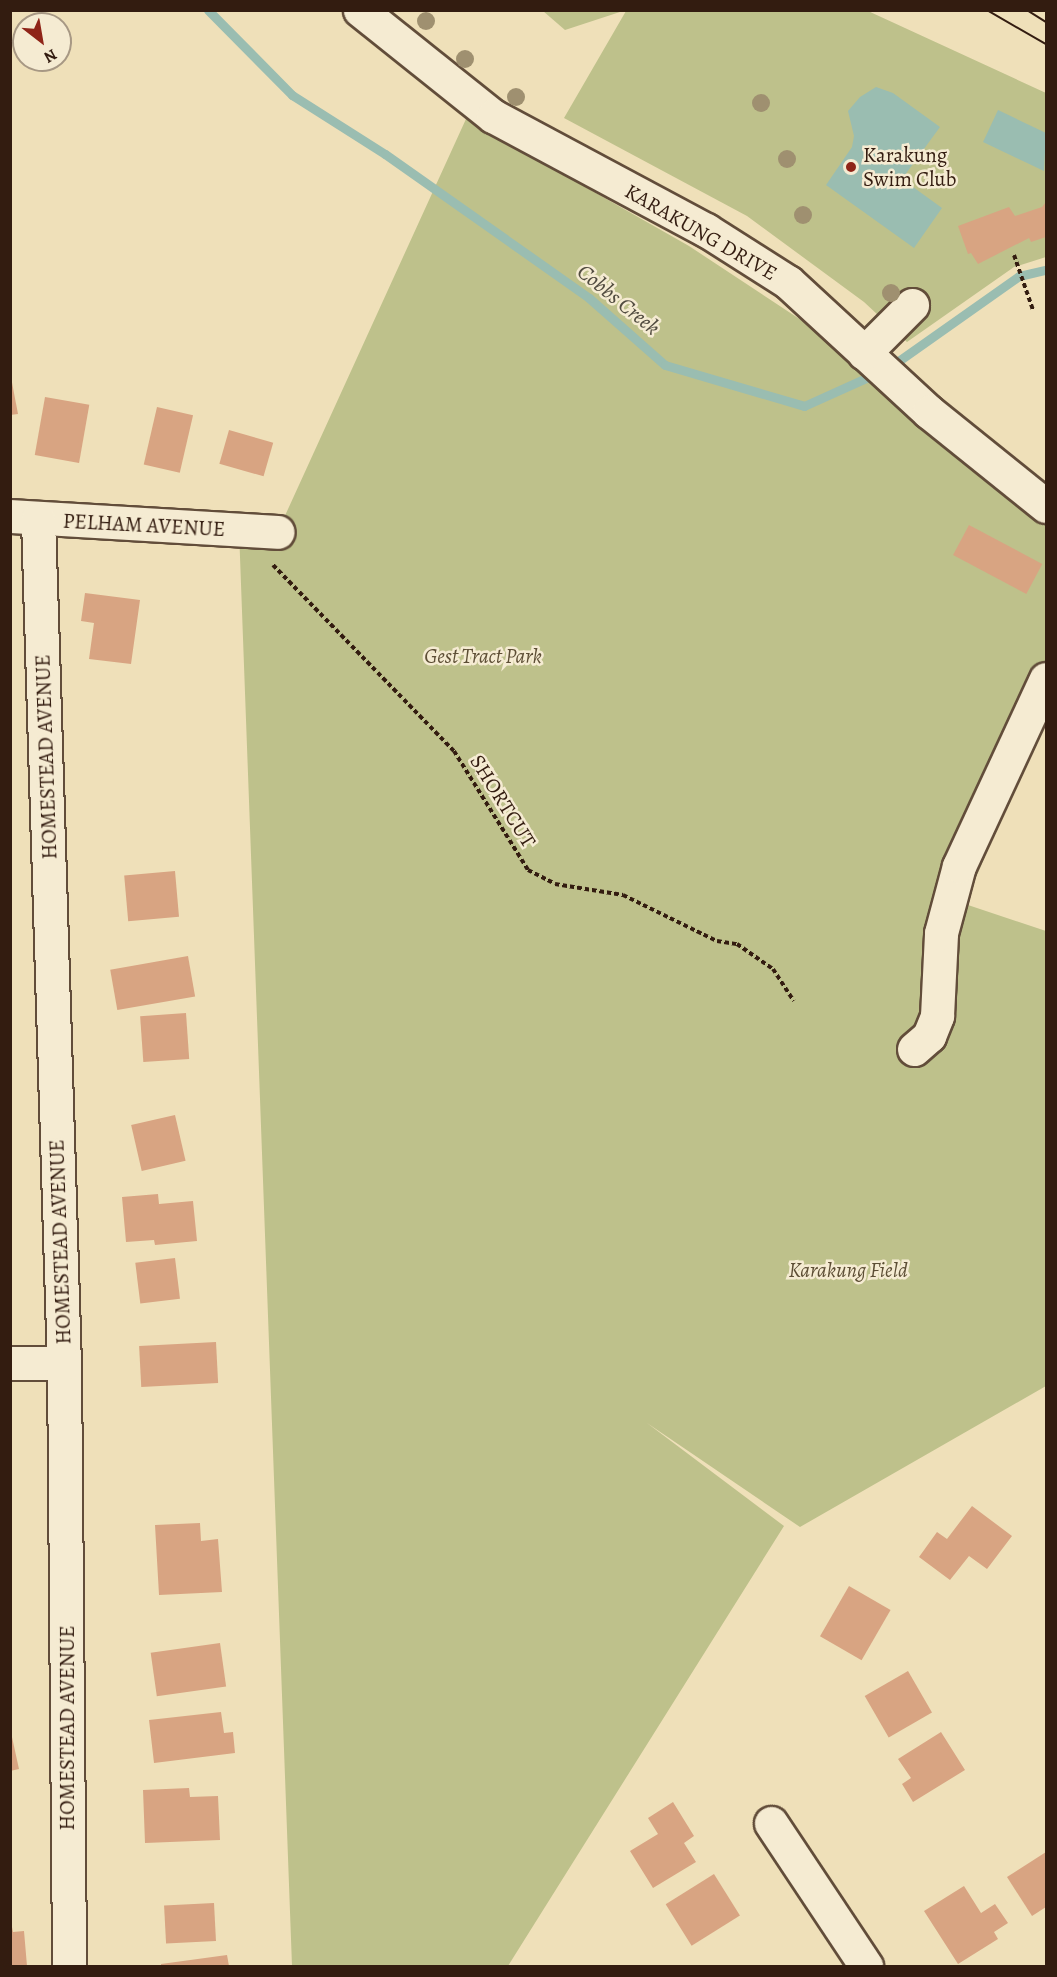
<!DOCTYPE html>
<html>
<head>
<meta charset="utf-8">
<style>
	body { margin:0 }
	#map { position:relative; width:1057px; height:1977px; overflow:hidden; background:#efe0b9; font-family:Alegreya,serif }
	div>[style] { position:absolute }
	.green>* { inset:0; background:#bec18b }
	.water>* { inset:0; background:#9abdb1 }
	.stream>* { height:9px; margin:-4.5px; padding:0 4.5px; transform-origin:4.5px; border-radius:4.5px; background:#9abdb1 }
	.building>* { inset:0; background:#d8a482; transform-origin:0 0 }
	.path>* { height:4px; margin-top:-2px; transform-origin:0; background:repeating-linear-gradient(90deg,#331c10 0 4.5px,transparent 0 7.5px) }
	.roads { filter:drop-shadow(2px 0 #624d3a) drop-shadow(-2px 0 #624d3a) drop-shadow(0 2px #624d3a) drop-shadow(0 -2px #624d3a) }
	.minor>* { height:33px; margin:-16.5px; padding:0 16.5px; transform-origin:16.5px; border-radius:16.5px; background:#f5ebd2 }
	.tram>* { height:1.5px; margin:-0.75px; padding:0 0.75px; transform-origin:0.75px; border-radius:0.75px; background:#331c10 }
	.trees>* { width:18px; height:18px; margin:-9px; border-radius:50%; background:#9f9070 }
	.dots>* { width:16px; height:16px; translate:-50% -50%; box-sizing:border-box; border:3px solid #f5ebd2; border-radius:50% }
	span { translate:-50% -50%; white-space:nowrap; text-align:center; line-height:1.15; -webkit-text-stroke:5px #f5ebd2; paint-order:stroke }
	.poi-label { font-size:21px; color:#331c10 }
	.left { translate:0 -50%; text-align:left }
	.street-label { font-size:21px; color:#331c10 }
	.park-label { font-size:21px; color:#5d4e35; font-style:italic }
	.water-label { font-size:22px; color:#524c40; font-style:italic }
	.frame { position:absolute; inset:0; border:12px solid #331c10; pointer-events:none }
	.north { position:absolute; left:12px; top:12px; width:60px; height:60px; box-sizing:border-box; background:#f5ebd2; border:2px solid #a79884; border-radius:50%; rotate:149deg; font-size:16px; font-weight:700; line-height:24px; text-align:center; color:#331c10 }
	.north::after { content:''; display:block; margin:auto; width:21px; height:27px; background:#8f2418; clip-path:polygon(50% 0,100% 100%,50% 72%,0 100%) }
</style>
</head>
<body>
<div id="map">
	<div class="green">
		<i style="clip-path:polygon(543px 11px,623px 11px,565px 30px)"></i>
		<i style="clip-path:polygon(626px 11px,868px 11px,1046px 93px,1046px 257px,1014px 267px,907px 342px,864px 302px,747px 216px,564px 118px)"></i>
		<i style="clip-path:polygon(466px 119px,689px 246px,898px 384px,1046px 511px,1046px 710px,965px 904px,1046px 931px,1046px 1386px,800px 1527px,647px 1423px,784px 1526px,508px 1966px,292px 1966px,239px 530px,278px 531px)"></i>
	</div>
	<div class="water">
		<i style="clip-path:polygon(876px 87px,893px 93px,940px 127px,902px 179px,942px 208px,914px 248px,826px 185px,852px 147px,854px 136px,848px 111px,860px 97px)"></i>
		<i style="clip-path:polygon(998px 110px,1046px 133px,1044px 171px,983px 142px)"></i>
	</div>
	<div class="stream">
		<i style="left:208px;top:10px;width:120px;rotate:45.3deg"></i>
		<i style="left:292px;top:95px;width:110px;rotate:32.4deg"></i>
		<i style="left:385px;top:154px;width:250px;rotate:35.2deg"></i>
		<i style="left:589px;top:298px;width:101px;rotate:41.4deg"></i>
		<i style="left:665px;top:365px;width:145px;rotate:16.4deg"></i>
		<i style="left:804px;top:406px;width:80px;rotate:-24.3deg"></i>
		<i style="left:890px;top:367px;width:158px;rotate:-35.2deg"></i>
		<i style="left:1019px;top:276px;width:28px;rotate:-13deg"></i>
	</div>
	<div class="building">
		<i style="clip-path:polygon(1046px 202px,1046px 237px,1031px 242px,1029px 238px,978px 264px,971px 253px,968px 254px,958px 226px,1009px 207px,1015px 216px,1042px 207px)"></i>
		<i style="clip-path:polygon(10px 372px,18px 414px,10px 415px)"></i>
		<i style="left:45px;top:397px;width:45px;height:59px;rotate:10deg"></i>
		<i style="left:157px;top:407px;width:37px;height:59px;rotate:13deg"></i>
		<i style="left:229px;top:430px;width:46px;height:35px;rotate:16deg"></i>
		<i style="left:969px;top:525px;width:83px;height:34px;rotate:28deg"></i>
		<i style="clip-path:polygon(85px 593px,140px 600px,131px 664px,89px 659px,94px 623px,81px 621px)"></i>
		<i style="left:175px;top:871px;width:46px;height:51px;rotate:85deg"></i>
		<i style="left:188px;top:956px;width:41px;height:79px;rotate:80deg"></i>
		<i style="left:186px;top:1013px;width:46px;height:46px;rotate:86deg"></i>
		<i style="left:175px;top:1115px;width:47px;height:45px;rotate:77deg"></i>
		<i style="clip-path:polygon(158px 1194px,159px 1204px,193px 1201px,197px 1241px,155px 1245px,154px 1240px,126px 1242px,122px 1197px)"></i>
		<i style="left:175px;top:1258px;width:41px;height:40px;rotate:83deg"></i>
		<i style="left:216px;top:1342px;width:41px;height:77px;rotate:87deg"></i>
		<i style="clip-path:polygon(972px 1506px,1012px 1536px,987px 1569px,969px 1556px,950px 1580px,919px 1557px,937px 1532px,947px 1539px)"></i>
		<i style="clip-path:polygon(200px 1523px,201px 1541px,218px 1539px,222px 1592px,159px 1595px,155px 1525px)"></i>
		<i style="left:849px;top:1586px;width:48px;height:58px;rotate:30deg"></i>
		<i style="left:220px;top:1643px;width:44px;height:70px;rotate:82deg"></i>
		<i style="left:908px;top:1671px;width:48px;height:50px;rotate:60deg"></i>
		<i style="clip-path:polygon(221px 1712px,224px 1733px,233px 1732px,235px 1753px,154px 1763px,149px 1720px)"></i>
		<i style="clip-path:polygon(10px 1728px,19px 1769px,10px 1771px)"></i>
		<i style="clip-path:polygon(941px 1732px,965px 1770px,913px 1802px,902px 1784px,911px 1778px,898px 1759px)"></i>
		<i style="clip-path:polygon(189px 1788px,190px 1797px,218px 1796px,220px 1840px,145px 1843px,143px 1790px)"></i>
		<i style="clip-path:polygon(673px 1802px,694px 1836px,684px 1843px,696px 1862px,653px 1888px,630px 1851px,658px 1834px,648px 1818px)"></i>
		<i style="clip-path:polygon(1046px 1852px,1046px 1907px,1032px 1916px,1007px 1877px)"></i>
		<i style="left:714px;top:1874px;width:49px;height:57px;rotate:58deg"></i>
		<i style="clip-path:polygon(964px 1886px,981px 1913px,995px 1904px,1008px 1923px,994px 1932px,998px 1939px,958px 1964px,924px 1911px)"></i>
		<i style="left:214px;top:1903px;width:38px;height:50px;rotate:87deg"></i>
		<i style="clip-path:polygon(10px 1917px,13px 1932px,24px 1931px,27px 1966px,10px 1966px)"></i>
		<i style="clip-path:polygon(227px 1955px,229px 1966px,161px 1966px,161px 1964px)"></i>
	</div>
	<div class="path">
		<i style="left:1014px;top:255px;width:58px;rotate:70.9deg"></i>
		<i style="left:273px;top:565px;width:260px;rotate:45.8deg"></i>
		<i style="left:454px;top:751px;width:140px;rotate:58.1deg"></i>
		<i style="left:528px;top:870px;width:30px;rotate:27deg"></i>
		<i style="left:555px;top:884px;width:69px;rotate:9.2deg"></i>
		<i style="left:623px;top:895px;width:105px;rotate:26.1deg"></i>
		<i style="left:717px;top:941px;width:20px;rotate:9deg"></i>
		<i style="left:737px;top:944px;width:44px;rotate:34.8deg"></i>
		<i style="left:773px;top:969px;width:38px;rotate:57deg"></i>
	</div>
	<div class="roads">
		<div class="minor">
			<i style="left:360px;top:10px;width:170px;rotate:38.6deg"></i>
			<i style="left:493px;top:116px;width:242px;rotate:28.2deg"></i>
			<i style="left:706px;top:230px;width:97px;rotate:32.4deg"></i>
			<i style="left:788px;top:282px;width:192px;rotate:42.7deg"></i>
			<i style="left:929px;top:412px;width:150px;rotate:38.8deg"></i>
			<i style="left:864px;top:353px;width:68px;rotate:-45deg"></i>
			<i style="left:10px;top:516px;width:268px;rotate:3.4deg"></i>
			<i style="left:38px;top:519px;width:844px;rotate:88.24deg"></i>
			<i style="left:64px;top:1363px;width:603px;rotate:89.52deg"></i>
			<i style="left:914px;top:1049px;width:20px;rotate:-41deg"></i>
			<i style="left:929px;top:1036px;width:22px;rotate:-68deg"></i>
			<i style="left:937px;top:1016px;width:83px;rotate:-87.2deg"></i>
			<i style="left:941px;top:933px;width:69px;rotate:-75deg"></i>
			<i style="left:959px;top:866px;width:206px;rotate:-65.1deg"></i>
			<i style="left:10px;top:1363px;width:54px"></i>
			<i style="left:771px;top:1823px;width:172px;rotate:56.4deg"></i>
		</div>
	</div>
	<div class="tram">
		<i style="left:987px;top:10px;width:68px;rotate:30deg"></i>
		<i style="left:1027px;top:10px;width:22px;rotate:32deg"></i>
	</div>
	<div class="trees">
		<i style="left:426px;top:21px"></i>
		<i style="left:465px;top:59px"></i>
		<i style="left:516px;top:97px"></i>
		<i style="left:761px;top:103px"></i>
		<i style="left:787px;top:159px"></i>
		<i style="left:803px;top:215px"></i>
		<i style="left:891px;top:293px"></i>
	</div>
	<div class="dots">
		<i style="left:851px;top:167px;background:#8f2418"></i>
	</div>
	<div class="poi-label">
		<span class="left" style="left:863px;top:167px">Karakung<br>Swim Club</span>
	</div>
	<div class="street-label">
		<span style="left:701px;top:232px;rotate:30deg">KARAKUNG DRIVE</span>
		<span style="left:144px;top:525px;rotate:3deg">PELHAM AVENUE</span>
		<span style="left:46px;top:757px;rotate:-92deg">HOMESTEAD AVENUE</span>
		<span style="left:503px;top:801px;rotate:58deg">SHORTCUT</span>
		<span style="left:60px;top:1242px;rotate:-92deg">HOMESTEAD AVENUE</span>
		<span style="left:67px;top:1728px;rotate:-90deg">HOMESTEAD AVENUE</span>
	</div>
	<div class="park-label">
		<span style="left:483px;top:656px">Gest Tract Park</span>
		<span style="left:848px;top:1270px">Karakung Field</span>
	</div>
	<div class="water-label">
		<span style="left:618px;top:300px;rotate:39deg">Cobbs Creek</span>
	</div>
	<div class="frame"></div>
	<div class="north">N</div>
</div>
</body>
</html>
